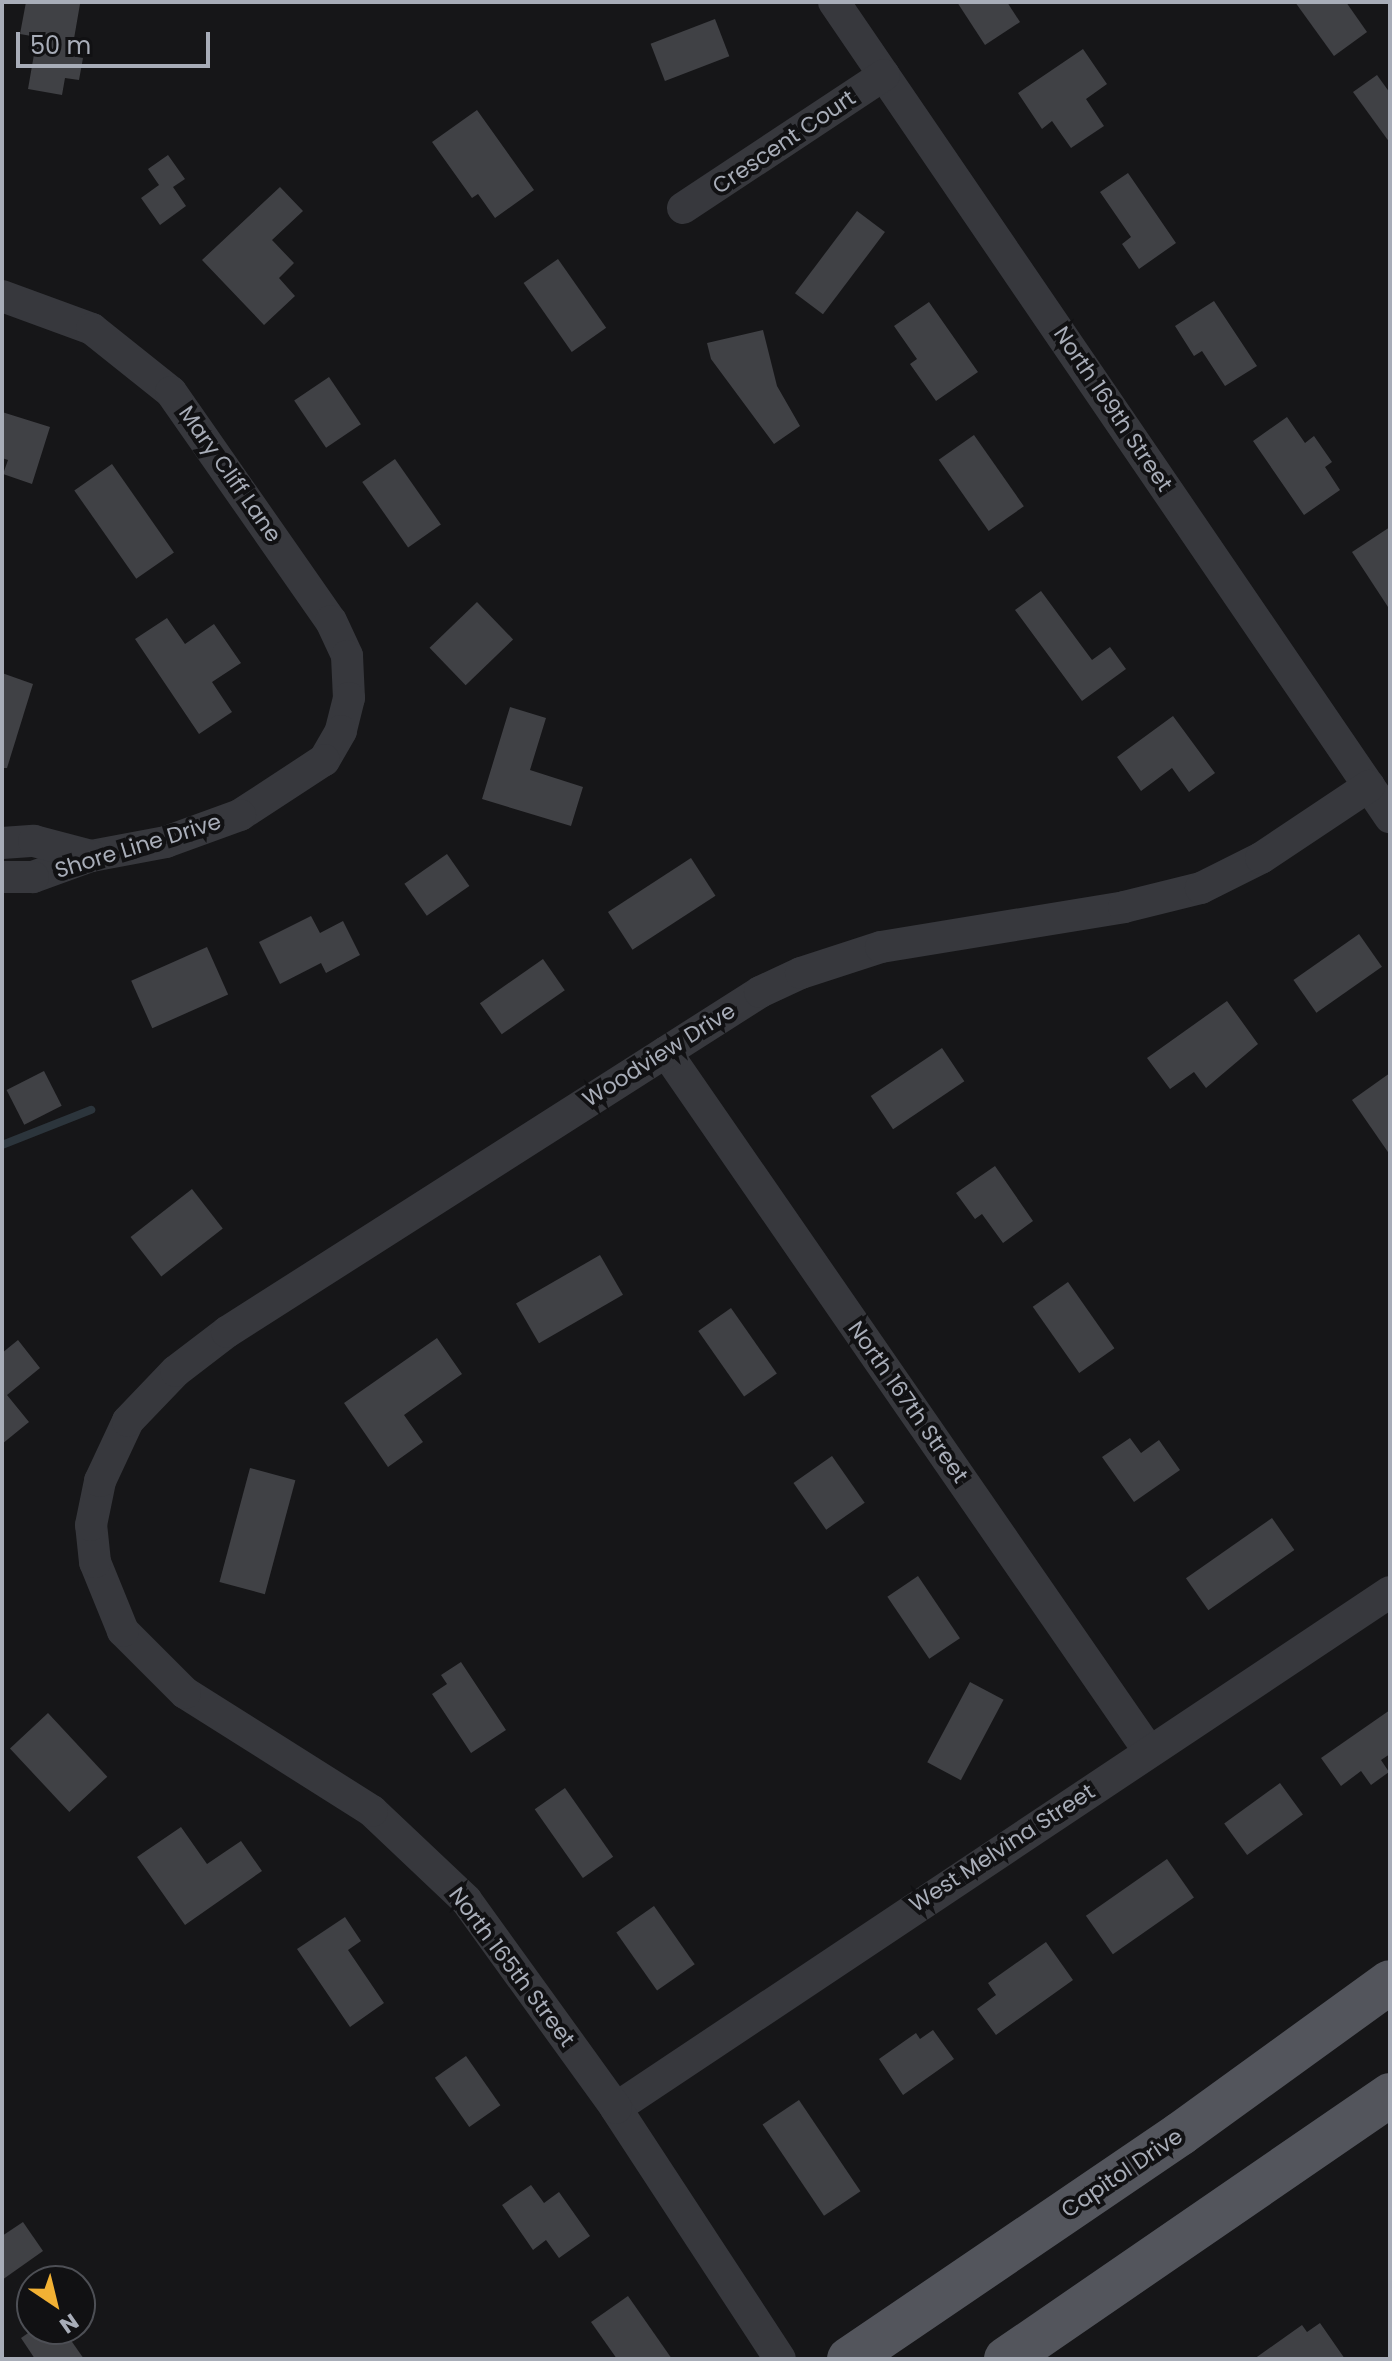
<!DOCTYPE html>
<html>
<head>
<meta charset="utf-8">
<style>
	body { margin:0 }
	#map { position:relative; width:1392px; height:2361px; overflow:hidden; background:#161618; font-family:Poppins,sans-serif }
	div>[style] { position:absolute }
	.stream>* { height:8px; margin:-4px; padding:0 4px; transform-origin:4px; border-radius:4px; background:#2c353c }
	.building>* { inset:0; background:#404145; transform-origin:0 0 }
	.minor>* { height:32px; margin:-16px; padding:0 16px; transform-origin:16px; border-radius:16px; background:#37383d }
	.primary>* { height:44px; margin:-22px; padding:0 22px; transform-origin:22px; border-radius:22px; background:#53555c }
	span { translate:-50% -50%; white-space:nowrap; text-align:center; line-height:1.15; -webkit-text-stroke:8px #111113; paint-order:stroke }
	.street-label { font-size:22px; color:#a8adb8 }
	.frame { position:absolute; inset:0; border:4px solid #a8adb8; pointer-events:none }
	.north { position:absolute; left:16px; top:2265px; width:80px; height:80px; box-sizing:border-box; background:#111113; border:2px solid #4d4f55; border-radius:50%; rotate:145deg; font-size:22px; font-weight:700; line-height:32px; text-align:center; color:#a8adb8 }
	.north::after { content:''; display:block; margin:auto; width:28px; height:36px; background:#f2b134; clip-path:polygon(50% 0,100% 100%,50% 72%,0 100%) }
	.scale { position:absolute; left:16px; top:32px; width:194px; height:36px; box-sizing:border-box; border:4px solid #a8adb8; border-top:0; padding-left:10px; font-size:24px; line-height:28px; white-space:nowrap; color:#a8adb8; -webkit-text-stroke:6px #111113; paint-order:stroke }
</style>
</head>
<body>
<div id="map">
	<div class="stream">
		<i style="left:2px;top:1145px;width:96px;rotate:-21.5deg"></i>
	</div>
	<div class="building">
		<i style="clip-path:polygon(26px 2px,80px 4px,71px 56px,83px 58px,79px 80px,65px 78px,62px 95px,28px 89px,37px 37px,20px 34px)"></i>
		<i style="clip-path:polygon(957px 2px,1007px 2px,1020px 22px,985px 45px)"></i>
		<i style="clip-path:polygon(1295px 2px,1346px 2px,1367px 32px,1334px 56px)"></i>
		<i style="left:715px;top:19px;width:40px;height:69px;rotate:69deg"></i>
		<i style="clip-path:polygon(1083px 49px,1107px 84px,1086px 99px,1104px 126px,1071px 148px,1052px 121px,1042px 129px,1018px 93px)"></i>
		<i style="clip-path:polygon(1377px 75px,1390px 93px,1390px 143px,1353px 92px)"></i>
		<i style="clip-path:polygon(477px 110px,534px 190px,495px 218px,478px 194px,472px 198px,432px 142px)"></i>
		<i style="clip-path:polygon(168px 155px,185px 179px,173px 187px,186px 206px,160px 225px,141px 198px,159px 185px,148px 169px)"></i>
		<i style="clip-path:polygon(1128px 173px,1176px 243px,1139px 269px,1122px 244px,1131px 237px,1100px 192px)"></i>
		<i style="clip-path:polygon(280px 187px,303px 211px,272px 240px,294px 263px,279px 278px,295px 296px,264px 325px,202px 260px)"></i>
		<i style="left:857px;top:211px;width:35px;height:103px;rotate:37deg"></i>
		<i style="left:558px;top:259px;width:84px;height:42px;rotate:55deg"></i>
		<i style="clip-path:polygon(1214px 301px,1257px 366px,1225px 386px,1202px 351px,1194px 356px,1175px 326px)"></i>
		<i style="clip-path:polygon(929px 302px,978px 372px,936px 401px,910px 364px,917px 359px,894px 326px)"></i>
		<i style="clip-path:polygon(763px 330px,777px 386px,800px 426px,774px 444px,711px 359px,707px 343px)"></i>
		<i style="left:329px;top:377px;width:57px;height:42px;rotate:56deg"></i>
		<i style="clip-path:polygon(2px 412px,50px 427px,32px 484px,3px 474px,8px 460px,2px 458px)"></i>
		<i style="clip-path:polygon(1287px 417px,1305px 443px,1314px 436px,1332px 462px,1325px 467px,1340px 490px,1304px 515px,1253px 441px)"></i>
		<i style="left:974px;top:435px;width:87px;height:43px;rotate:55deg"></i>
		<i style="left:395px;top:459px;width:80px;height:40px;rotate:55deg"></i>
		<i style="left:112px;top:464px;width:108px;height:46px;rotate:55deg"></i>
		<i style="clip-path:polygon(1390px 527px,1390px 610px,1352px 552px)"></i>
		<i style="clip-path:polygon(1041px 591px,1092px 660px,1110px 647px,1126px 669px,1082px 701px,1015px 610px)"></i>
		<i style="left:477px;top:602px;width:52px;height:66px;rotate:46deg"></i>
		<i style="clip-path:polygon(167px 618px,185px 644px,214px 624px,241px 663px,212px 682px,232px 712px,199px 734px,135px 639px)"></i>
		<i style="clip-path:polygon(2px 673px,33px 684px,7px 768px,2px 768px)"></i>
		<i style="clip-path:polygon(510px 707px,546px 718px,530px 770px,583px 787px,571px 826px,482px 799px)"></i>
		<i style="clip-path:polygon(1173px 716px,1215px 773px,1189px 792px,1172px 768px,1141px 791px,1117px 757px)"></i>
		<i style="left:447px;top:854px;width:39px;height:52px;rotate:55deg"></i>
		<i style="left:691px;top:858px;width:45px;height:99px;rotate:57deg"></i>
		<i style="clip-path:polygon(311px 916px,320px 933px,343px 921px,360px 955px,326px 973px,321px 963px,280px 984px,259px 942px)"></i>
		<i style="left:1359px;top:934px;width:40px;height:80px;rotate:55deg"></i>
		<i style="left:207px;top:947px;width:52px;height:83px;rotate:66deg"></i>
		<i style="left:543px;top:959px;width:38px;height:77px;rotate:55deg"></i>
		<i style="clip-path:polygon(1227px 1001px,1258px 1044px,1206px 1088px,1194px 1072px,1170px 1089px,1147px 1058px)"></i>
		<i style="left:942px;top:1048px;width:40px;height:86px;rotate:56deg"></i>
		<i style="left:44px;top:1071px;width:39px;height:42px;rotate:63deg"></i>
		<i style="clip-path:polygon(1390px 1073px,1390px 1155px,1352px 1100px)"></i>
		<i style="clip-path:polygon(995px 1166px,1033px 1221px,1003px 1243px,982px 1214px,975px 1219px,956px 1193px)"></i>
		<i style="left:192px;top:1189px;width:50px;height:78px;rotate:52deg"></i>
		<i style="left:600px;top:1255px;width:46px;height:97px;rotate:60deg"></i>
		<i style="left:1068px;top:1282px;width:81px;height:43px;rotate:55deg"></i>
		<i style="left:731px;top:1308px;width:80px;height:40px;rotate:55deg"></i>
		<i style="clip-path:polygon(437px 1338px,462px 1374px,404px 1415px,423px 1442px,388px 1467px,344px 1403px)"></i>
		<i style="clip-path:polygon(18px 1340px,40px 1368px,7px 1395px,29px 1422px,2px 1444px,2px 1353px)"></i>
		<i style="clip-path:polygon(1130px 1438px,1141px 1453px,1159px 1440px,1180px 1470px,1134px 1502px,1102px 1457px)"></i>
		<i style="left:832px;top:1456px;width:57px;height:47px;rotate:55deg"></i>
		<i style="left:250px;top:1468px;width:47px;height:118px;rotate:15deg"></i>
		<i style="left:1272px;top:1518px;width:39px;height:105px;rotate:55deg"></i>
		<i style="left:918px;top:1576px;width:75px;height:37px;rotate:56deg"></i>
		<i style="clip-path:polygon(461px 1662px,506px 1730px,471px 1753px,432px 1694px,447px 1684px,441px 1675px)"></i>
		<i style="left:970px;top:1682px;width:38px;height:91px;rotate:28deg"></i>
		<i style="clip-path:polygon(1390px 1710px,1390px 1754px,1381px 1760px,1389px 1772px,1371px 1785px,1361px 1771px,1341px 1786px,1321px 1758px)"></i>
		<i style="left:48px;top:1713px;width:87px;height:52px;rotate:47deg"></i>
		<i style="left:1280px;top:1783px;width:39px;height:69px;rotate:54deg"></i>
		<i style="left:565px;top:1788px;width:84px;height:37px;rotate:55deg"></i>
		<i style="clip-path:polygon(181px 1827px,207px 1864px,241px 1841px,262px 1871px,185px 1925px,137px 1857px)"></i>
		<i style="left:1167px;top:1859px;width:47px;height:99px;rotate:55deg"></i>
		<i style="left:654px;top:1906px;width:71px;height:46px;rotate:55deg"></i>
		<i style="clip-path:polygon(345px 1917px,361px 1941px,348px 1950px,384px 2003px,350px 2027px,297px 1949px)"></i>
		<i style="clip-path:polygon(1046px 1942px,1073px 1980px,996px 2035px,977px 2009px,996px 1995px,988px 1983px)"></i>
		<i style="clip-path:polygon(933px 2030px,954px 2059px,903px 2095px,879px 2059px,916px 2033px,920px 2039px)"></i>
		<i style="left:466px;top:2056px;width:60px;height:38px;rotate:55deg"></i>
		<i style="left:799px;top:2100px;width:110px;height:44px;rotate:56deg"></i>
		<i style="clip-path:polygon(531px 2185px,544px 2203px,559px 2192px,590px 2236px,559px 2258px,546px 2240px,533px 2250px,502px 2205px)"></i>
		<i style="clip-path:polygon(23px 2222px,43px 2251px,2px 2280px,2px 2236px)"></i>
		<i style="clip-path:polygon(628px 2296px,672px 2359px,617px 2359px,591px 2322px)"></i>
		<i style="clip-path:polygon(1320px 2323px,1345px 2359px,1254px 2359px,1302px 2325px,1307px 2332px)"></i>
		<i style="clip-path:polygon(34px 2329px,63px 2329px,84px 2359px,35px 2359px,21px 2338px)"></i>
	</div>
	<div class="minor">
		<i style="left:834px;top:2px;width:987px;rotate:55.7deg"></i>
		<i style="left:683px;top:208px;width:241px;rotate:-33.5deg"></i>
		<i style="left:2px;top:296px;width:96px;rotate:20.1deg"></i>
		<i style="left:92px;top:329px;width:101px;rotate:38.6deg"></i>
		<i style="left:171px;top:392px;width:279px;rotate:55.1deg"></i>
		<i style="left:331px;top:621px;width:38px;rotate:65deg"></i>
		<i style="left:347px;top:656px;width:42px;rotate:87.3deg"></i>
		<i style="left:349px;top:698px;width:34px;rotate:104deg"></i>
		<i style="left:341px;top:731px;width:34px;rotate:120deg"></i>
		<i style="left:324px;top:760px;width:100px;rotate:146.8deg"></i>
		<i style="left:240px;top:815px;width:79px;rotate:160deg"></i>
		<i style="left:166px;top:842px;width:76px;rotate:169.4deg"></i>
		<i style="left:91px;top:856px;width:62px;rotate:160.1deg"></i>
		<i style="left:33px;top:877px;width:31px;rotate:180deg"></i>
		<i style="left:2px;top:843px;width:32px;rotate:-4deg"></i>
		<i style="left:34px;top:841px;width:59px;rotate:14.7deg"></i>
		<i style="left:666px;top:1052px;width:850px;rotate:55.36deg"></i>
		<i style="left:616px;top:2108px;width:930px;rotate:-33.69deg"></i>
		<i style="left:780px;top:2359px;width:300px;rotate:-123.2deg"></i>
		<i style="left:616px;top:2108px;width:256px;rotate:-125.8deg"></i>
		<i style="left:466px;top:1900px;width:129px;rotate:-136.6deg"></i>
		<i style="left:372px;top:1811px;width:221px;rotate:-147.7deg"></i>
		<i style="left:185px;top:1693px;width:88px;rotate:-135deg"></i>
		<i style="left:123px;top:1631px;width:74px;rotate:-112.1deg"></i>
		<i style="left:95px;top:1562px;width:37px;rotate:-96deg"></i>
		<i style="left:91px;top:1525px;width:45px;rotate:-78.4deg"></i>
		<i style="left:100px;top:1481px;width:66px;rotate:-65deg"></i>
		<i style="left:128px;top:1421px;width:69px;rotate:-46.2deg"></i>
		<i style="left:176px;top:1371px;width:64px;rotate:-37.4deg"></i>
		<i style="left:227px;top:1332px;width:632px;rotate:-32.53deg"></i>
		<i style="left:760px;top:992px;width:45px;rotate:-24.9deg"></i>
		<i style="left:801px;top:973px;width:84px;rotate:-18deg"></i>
		<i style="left:881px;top:947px;width:246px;rotate:-9.3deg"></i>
		<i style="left:1124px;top:907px;width:79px;rotate:-13.9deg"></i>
		<i style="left:1201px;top:888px;width:67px;rotate:-26.6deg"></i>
		<i style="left:1261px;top:858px;width:130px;rotate:-33.7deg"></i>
	</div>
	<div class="primary">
		<i style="left:849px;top:2359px;width:400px;rotate:-34.2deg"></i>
		<i style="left:1180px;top:2134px;width:259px;rotate:-35.9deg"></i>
		<i style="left:1006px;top:2359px;width:466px;rotate:-34.5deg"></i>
	</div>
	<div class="street-label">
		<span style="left:784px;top:142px;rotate:-34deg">Crescent Court</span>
		<span style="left:1113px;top:409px;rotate:56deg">North 169th Street</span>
		<span style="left:230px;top:474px;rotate:55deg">Mary Cliff Lane</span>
		<span style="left:138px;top:846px;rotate:-17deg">Shore Line Drive</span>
		<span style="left:659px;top:1055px;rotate:-32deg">Woodview Drive</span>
		<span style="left:908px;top:1402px;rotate:55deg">North 167th Street</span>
		<span style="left:1002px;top:1848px;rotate:-33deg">West Melvina Street</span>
		<span style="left:512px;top:1967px;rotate:53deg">North 165th Street</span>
		<span style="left:1122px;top:2173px;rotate:-34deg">Capitol Drive</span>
	</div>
	<div class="frame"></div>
	<div class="north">N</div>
	<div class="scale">50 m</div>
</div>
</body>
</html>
